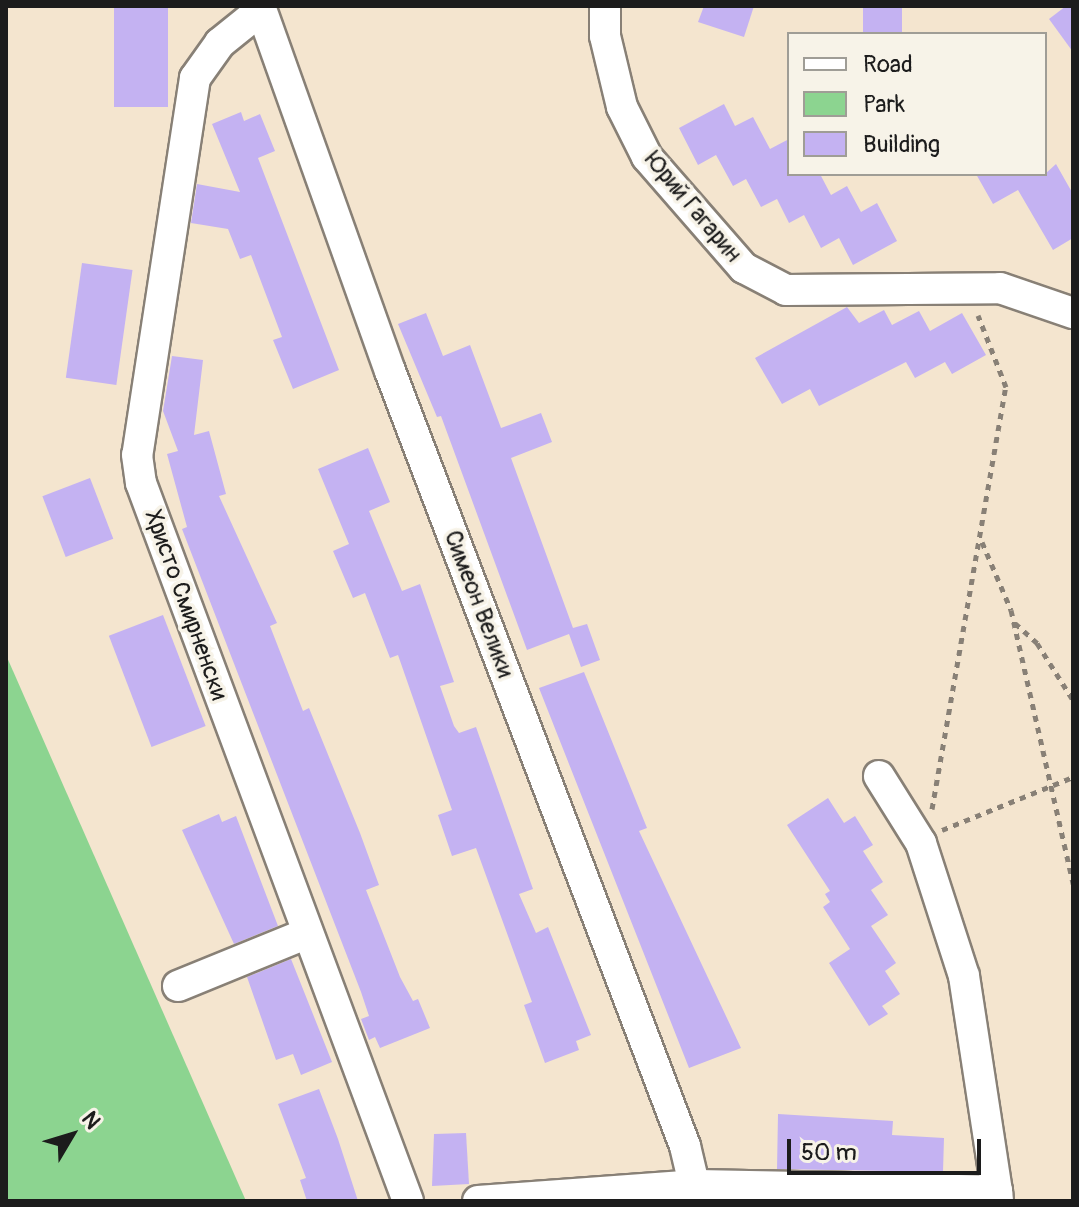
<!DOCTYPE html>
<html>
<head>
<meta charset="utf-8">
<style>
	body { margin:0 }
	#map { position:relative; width:1079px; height:1207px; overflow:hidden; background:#f4e5cf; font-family:Pangolin,sans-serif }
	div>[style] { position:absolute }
	.green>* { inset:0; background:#8cd490 }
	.building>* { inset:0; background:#c4b2f2; transform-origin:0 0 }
	.path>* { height:5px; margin-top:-2.5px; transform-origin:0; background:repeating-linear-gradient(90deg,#888076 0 6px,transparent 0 12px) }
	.roads { filter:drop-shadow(2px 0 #888076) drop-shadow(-2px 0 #888076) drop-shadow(0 2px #888076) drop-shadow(0 -2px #888076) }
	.minor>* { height:30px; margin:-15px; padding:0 15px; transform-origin:15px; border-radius:15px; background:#fff }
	span { translate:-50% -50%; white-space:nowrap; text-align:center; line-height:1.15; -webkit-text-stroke:7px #f7f3e8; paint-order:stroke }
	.street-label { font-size:24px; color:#1c1c1c }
	.frame { position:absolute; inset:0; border:8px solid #1c1c1c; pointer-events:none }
	.legend { position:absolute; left:787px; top:32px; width:260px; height:144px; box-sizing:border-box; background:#f7f3e8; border:2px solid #9f9d96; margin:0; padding:10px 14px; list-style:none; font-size:24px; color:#1c1c1c }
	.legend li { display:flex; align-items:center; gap:16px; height:40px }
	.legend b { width:40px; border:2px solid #9f9d96 }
	.north { position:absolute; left:32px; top:1095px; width:80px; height:80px; -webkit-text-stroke:6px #f7f3e8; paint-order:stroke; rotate:52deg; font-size:22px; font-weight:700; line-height:32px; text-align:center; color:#1c1c1c }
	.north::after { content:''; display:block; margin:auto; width:28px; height:36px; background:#1c1c1c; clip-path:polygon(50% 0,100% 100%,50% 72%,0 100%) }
	.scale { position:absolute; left:787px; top:1139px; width:194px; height:36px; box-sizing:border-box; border:4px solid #1c1c1c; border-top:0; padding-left:10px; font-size:24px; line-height:28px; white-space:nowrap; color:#1c1c1c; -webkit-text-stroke:6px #f7f3e8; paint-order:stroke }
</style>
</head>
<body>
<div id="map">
	<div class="green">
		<i style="clip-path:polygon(6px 655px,246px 1201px,6px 1201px)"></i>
	</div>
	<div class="building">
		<i style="left:114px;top:6px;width:54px;height:101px"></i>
		<i style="clip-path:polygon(704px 6px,754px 6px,744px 37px,698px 22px)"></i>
		<i style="left:863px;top:6px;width:39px;height:28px"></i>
		<i style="clip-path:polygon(1066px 6px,1073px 6px,1073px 52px,1049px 19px)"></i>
		<i style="clip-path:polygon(724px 104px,735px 126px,753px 117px,770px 149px,789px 139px,789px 174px,820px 174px,831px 195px,847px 186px,861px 212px,877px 203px,897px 241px,853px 265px,839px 238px,821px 248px,804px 215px,789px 223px,777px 199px,761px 207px,746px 179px,733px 186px,716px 155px,698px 165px,679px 128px)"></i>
		<i style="clip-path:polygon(241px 112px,244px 121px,260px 114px,275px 151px,258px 158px,339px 370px,293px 389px,273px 340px,282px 337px,251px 255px,240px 259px,228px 229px,191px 223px,197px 184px,240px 192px,212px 124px)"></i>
		<i style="clip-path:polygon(1056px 164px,1073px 194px,1073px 238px,1053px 250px,1018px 190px,993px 204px,976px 174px,1045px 174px)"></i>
		<i style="left:82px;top:263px;width:51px;height:116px;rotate:8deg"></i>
		<i style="clip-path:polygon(847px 307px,859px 323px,884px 310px,892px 325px,919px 311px,930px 331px,962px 313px,986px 355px,952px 374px,945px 362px,915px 378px,906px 362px,819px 406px,810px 389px,782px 404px,755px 358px)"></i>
		<i style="clip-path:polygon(426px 313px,443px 356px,470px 345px,501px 428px,541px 413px,552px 442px,511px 458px,573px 628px,587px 624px,600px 660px,581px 667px,569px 634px,527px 650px,441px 416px,437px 417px,398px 324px)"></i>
		<i style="clip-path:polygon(172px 356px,203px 360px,194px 435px,209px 431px,226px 494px,219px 496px,277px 623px,270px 626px,303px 711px,309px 708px,360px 833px,379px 885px,366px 890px,400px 977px,413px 1001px,418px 999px,430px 1028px,380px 1048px,375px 1037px,369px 1040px,361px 1019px,369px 1016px,361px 992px,182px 529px,187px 527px,167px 454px,178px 451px,163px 411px)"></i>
		<i style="clip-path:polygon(368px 448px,390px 502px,369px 511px,402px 591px,420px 584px,454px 682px,440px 686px,454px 726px,459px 733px,476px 727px,533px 889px,519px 894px,536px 933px,548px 927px,591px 1035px,576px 1041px,579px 1050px,545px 1063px,524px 1005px,532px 1002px,476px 848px,452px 856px,438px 815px,452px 810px,398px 655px,390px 658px,365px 593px,353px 598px,333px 551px,349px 544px,318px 469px)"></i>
		<i style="left:90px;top:478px;width:65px;height:51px;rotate:69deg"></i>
		<i style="left:163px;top:615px;width:119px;height:58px;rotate:69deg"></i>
		<i style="clip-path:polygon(584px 672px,647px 828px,639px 831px,741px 1048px,689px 1068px,539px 688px)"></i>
		<i style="clip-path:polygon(828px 798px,844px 823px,855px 816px,873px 845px,863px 851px,883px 882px,871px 890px,888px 915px,871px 926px,896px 963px,885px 971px,900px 994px,882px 1006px,888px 1014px,869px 1026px,829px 963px,850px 949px,823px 907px,830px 902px,825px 894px,830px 891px,787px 825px)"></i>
		<i style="clip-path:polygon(219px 814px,222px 822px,236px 816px,278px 926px,234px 944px,182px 830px)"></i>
		<i style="clip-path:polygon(291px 959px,332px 1062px,301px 1075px,293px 1054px,276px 1060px,247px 977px)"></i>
		<i style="clip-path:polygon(319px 1089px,338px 1139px,358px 1201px,307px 1201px,300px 1180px,306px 1178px,278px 1104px)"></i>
		<i style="clip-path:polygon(778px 1114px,893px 1121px,892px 1135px,944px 1138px,943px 1172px,777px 1169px)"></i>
		<i style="clip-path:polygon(466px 1133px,469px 1184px,432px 1186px,434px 1134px)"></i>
	</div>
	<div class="path">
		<i style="left:982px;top:542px;width:74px;rotate:66.9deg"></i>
		<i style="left:1011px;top:610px;width:281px;rotate:77.2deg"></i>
		<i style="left:1015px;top:623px;width:30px;rotate:42deg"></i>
		<i style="left:1037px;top:643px;width:67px;rotate:57.7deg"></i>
		<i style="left:932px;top:809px;width:428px;rotate:-80.1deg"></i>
		<i style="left:1006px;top:387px;width:77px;rotate:-111.3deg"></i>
		<i style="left:942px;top:830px;width:141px;rotate:-22deg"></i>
	</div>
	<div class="roads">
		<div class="minor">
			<i style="left:260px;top:6px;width:387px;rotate:70.4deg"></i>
			<i style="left:390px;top:371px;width:829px;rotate:69.16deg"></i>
			<i style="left:685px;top:1146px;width:57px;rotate:76.7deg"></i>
			<i style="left:605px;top:6px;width:30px;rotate:90deg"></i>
			<i style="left:605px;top:36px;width:73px;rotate:76.5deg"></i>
			<i style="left:622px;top:107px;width:56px;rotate:63.4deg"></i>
			<i style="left:647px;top:157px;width:147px;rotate:48.9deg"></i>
			<i style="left:744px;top:268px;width:47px;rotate:27.6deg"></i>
			<i style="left:786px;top:290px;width:214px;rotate:-0.5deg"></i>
			<i style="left:1000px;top:288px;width:77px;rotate:18.9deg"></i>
			<i style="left:261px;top:10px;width:53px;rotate:141.2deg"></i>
			<i style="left:220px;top:43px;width:43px;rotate:125.5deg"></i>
			<i style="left:195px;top:78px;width:381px;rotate:98.7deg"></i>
			<i style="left:137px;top:455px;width:28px;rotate:82deg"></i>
			<i style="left:141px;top:483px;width:766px;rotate:69.6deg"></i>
			<i style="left:879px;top:776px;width:79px;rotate:57.9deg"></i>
			<i style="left:921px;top:843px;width:140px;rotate:72.1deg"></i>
			<i style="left:964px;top:976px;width:218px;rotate:81.3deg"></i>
			<i style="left:178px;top:986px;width:140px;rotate:-22.2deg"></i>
			<i style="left:478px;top:1201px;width:220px;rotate:-4.2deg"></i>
			<i style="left:697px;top:1185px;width:300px;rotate:1.1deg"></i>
			<i style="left:997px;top:1191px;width:10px;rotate:84deg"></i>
		</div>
	</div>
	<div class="street-label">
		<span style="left:693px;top:207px;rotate:50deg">Юрий Гагарин</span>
		<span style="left:479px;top:604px;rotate:69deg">Симеон Велики</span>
		<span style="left:186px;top:605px;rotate:70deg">Христо Смирненски</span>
	</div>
	<div class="frame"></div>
	<ul class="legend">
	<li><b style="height:10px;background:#fff"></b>Road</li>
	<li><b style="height:22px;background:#8cd490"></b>Park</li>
	<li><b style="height:22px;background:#c4b2f2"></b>Building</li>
	</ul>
	<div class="north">N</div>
	<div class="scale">50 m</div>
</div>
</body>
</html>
